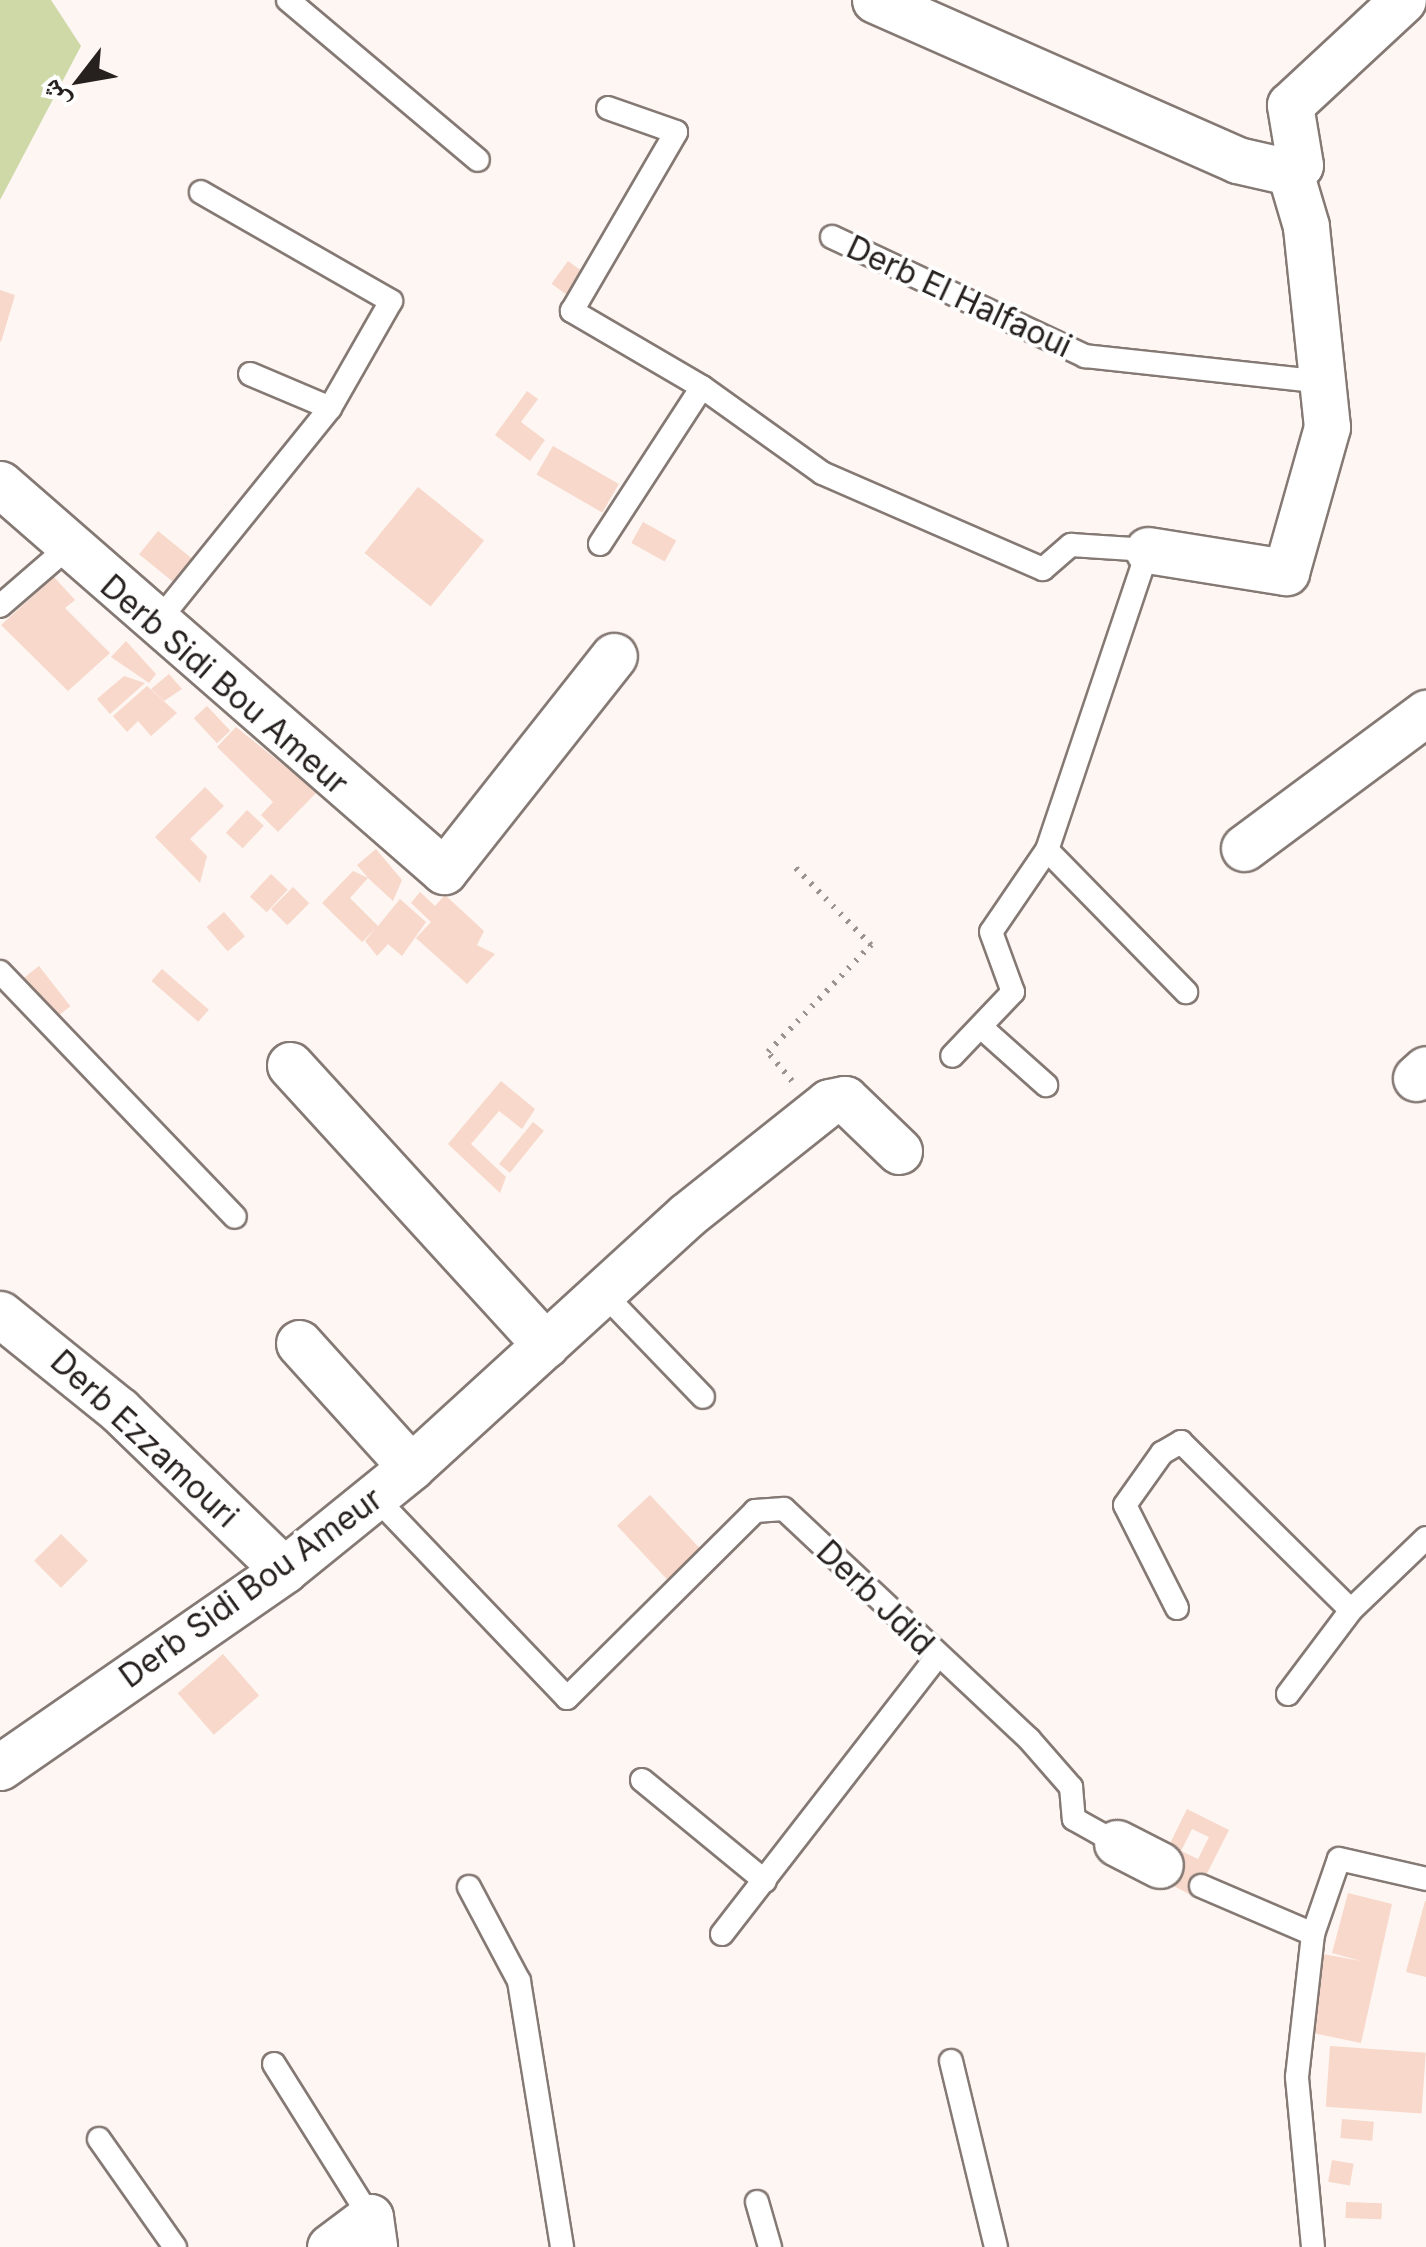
<!DOCTYPE html>
<html>
<head>
<meta charset="utf-8">
<style>
	body { margin:0 }
	#map { position:relative; width:1426px; height:2247px; overflow:hidden; background:#fef6f2; font-family:Inter,"Noto Naskh Arabic",sans-serif }
	div>[style] { position:absolute }
	.green>* { inset:0; background:#ced9a7 }
	.building>* { inset:0; background:#f7d8ca; transform-origin:0 0 }
	.path>* { height:6px; margin-top:-3px; transform-origin:0; background:repeating-linear-gradient(90deg,#9a9490 0 2.5px,transparent 0 10.5px) }
	.roads { filter:drop-shadow(2px 0 #857974) drop-shadow(-2px 0 #857974) drop-shadow(0 2px #857974) drop-shadow(0 -2px #857974) }
	.lane>* { height:22px; margin:-11px; padding:0 11px; transform-origin:11px; border-radius:11px; background:#fff }
	.street>* { height:45px; margin:-22.5px; padding:0 22.5px; transform-origin:22.5px; border-radius:22.5px; background:#fff }
	span { translate:-50% -50%; white-space:nowrap; text-align:center; line-height:1.15; -webkit-text-stroke:8px #fff; paint-order:stroke }
	.street-label { font-size:32px; color:#26211f }
	.north { position:absolute; left:30px; top:30px; width:100px; height:100px; -webkit-text-stroke:8px #fff; paint-order:stroke; rotate:239deg; font-size:28px; font-weight:700; line-height:40px; text-align:center; color:#26211f }
	.north::after { content:''; display:block; margin:auto; width:35px; height:45px; background:#26211f; clip-path:polygon(50% 0,100% 100%,50% 72%,0 100%) }
</style>
</head>
<body>
<div id="map">
	<div class="green">
		<i style="clip-path:polygon(0 0,51px 0,81px 46px,0 200px)"></i>
	</div>
	<div class="building">
		<i style="left:568px;top:261px;width:26px;height:28px;rotate:36deg"></i>
		<i style="clip-path:polygon(0 290px,15px 295px,1px 342px,0 341px)"></i>
		<i style="clip-path:polygon(527px 391px,538px 399px,521px 422px,545px 440px,530px 461px,495px 435px)"></i>
		<i style="left:553px;top:446px;width:76px;height:33px;rotate:30deg"></i>
		<i style="left:418px;top:487px;width:85px;height:85px;rotate:39deg"></i>
		<i style="left:643px;top:522px;width:38px;height:24px;rotate:29deg"></i>
		<i style="left:158px;top:531px;width:44px;height:30px;rotate:39deg"></i>
		<i style="clip-path:polygon(54px 577px,75px 600px,65px 608px,110px 653px,68px 691px,1px 625px)"></i>
		<i style="clip-path:polygon(126px 641px,156px 674px,149px 683px,111px 657px)"></i>
		<i style="clip-path:polygon(169px 674px,182px 689px,164px 701px,151px 689px)"></i>
		<i style="clip-path:polygon(124px 676px,145px 683px,110px 714px,97px 699px)"></i>
		<i style="clip-path:polygon(147px 686px,177px 713px,151px 736px,138px 721px,127px 732px,113px 716px)"></i>
		<i style="left:207px;top:706px;width:34px;height:18px;rotate:47deg"></i>
		<i style="clip-path:polygon(236px 727px,317px 792px,278px 832px,261px 815px,273px 802px,217px 747px)"></i>
		<i style="clip-path:polygon(205px 787px,224px 806px,190px 839px,207px 856px,200px 883px,155px 837px)"></i>
		<i style="left:247px;top:810px;width:23px;height:31px;rotate:43deg"></i>
		<i style="clip-path:polygon(376px 849px,402px 880px,393px 901px,368px 878px,350px 898px,378px 926px,400px 899px,426px 922px,402px 956px,388px 944px,377px 956px,365px 941px,375px 929px,362px 942px,322px 903px,353px 871px,368px 878px,357px 865px)"></i>
		<i style="left:271px;top:874px;width:23px;height:31px;rotate:43deg"></i>
		<i style="left:293px;top:887px;width:23px;height:31px;rotate:45deg"></i>
		<i style="clip-path:polygon(420px 892px,435px 906px,445px 895px,484px 931px,477px 945px,495px 954px,467px 984px,416px 938px,431px 922px,411px 903px)"></i>
		<i style="left:224px;top:912px;width:32px;height:23px;rotate:49deg"></i>
		<i style="left:39px;top:966px;width:51px;height:21px;rotate:52deg"></i>
		<i style="left:162px;top:969px;width:62px;height:16px;rotate:41deg"></i>
		<i style="clip-path:polygon(501px 1081px,535px 1109px,522px 1129px,499px 1111px,471px 1144px,506px 1177px,500px 1193px,448px 1144px)"></i>
		<i style="left:533px;top:1122px;width:14px;height:54px;rotate:39deg"></i>
		<i style="left:650px;top:1495px;width:76px;height:45px;rotate:47deg"></i>
		<i style="left:61px;top:1534px;width:38px;height:38px;rotate:45deg"></i>
		<i style="left:223px;top:1654px;width:55px;height:60px;rotate:49deg"></i>
		<i style="clip-path:polygon(evenodd,1187px 1809px,1229px 1830px,1195px 1897px,1154px 1876px,1187px 1809px,1192px 1829px,1209px 1837px,1198px 1859px,1181px 1851px,1192px 1829px)"></i>
		<i style="clip-path:polygon(1348px 1893px,1392px 1904px,1361px 2043px,1308px 2032px,1323px 1954px,1361px 1961px,1332px 1953px)"></i>
		<i style="clip-path:polygon(1425px 1901px,1426px 1901px,1426px 1977px,1406px 1972px)"></i>
		<i style="left:1330px;top:2046px;width:96px;height:61px;rotate:4deg"></i>
		<i style="left:1342px;top:2119px;width:32px;height:19px;rotate:5deg"></i>
		<i style="left:1332px;top:2160px;width:22px;height:22px;rotate:10deg"></i>
		<i style="left:1346px;top:2202px;width:36px;height:16px;rotate:2deg"></i>
	</div>
	<div class="path">
		<i style="left:792px;top:1081px;width:38px;rotate:-130deg"></i>
		<i style="left:768px;top:1052px;width:149px;rotate:-46.1deg"></i>
		<i style="left:871px;top:945px;width:113px;rotate:-134.3deg"></i>
	</div>
	<div class="roads">
		<div class="lane">
			<i style="left:288px;top:0;width:248px;rotate:40.1deg"></i>
			<i style="left:832px;top:237px;width:280px;rotate:25.2deg"></i>
			<i style="left:1085px;top:356px;width:241px;rotate:6.2deg"></i>
			<i style="left:250px;top:374px;width:87px;rotate:23deg"></i>
			<i style="left:702px;top:387px;width:148px;rotate:35.6deg"></i>
			<i style="left:822px;top:473px;width:241px;rotate:23.5deg"></i>
			<i style="left:1043px;top:569px;width:37px;rotate:-41deg"></i>
			<i style="left:1071px;top:545px;width:77px;rotate:3.7deg"></i>
			<i style="left:1148px;top:550px;width:317px;rotate:108.6deg"></i>
			<i style="left:1047px;top:850px;width:99px;rotate:124.3deg"></i>
			<i style="left:991px;top:932px;width:64px;rotate:69.9deg"></i>
			<i style="left:1013px;top:992px;width:88px;rotate:133.6deg"></i>
			<i style="left:600px;top:544px;width:187px;rotate:-57deg"></i>
			<i style="left:702px;top:387px;width:151px;rotate:-149.7deg"></i>
			<i style="left:572px;top:311px;width:207px;rotate:-59.8deg"></i>
			<i style="left:676px;top:132px;width:72px;rotate:-160.6deg"></i>
			<i style="left:0;top:606px;width:87px;rotate:-40.8deg"></i>
			<i style="left:155px;top:625px;width:279px;rotate:-51.1deg"></i>
			<i style="left:330px;top:408px;width:123px;rotate:-60.3deg"></i>
			<i style="left:391px;top:301px;width:219px;rotate:-150.2deg"></i>
			<i style="left:1047px;top:850px;width:199px;rotate:45.6deg"></i>
			<i style="left:0;top:972px;width:339px;rotate:46.2deg"></i>
			<i style="left:982px;top:1028px;width:86px;rotate:41.7deg"></i>
			<i style="left:603px;top:1293px;width:144px;rotate:46.1deg"></i>
			<i style="left:377px;top:1499px;width:275px;rotate:46.3deg"></i>
			<i style="left:567px;top:1698px;width:265px;rotate:-44.8deg"></i>
			<i style="left:755px;top:1511px;width:29px;rotate:-4deg"></i>
			<i style="left:784px;top:1509px;width:336px;rotate:43.2deg"></i>
			<i style="left:1029px;top:1739px;width:64px;rotate:48.8deg"></i>
			<i style="left:1071px;top:1787px;width:32px;rotate:85deg"></i>
			<i style="left:1074px;top:1819px;width:49px;rotate:29.2deg"></i>
			<i style="left:1177px;top:1608px;width:115px;rotate:-116.8deg"></i>
			<i style="left:1125px;top:1505px;width:64px;rotate:-54.6deg"></i>
			<i style="left:1162px;top:1453px;width:22px;rotate:-30deg"></i>
			<i style="left:1181px;top:1442px;width:239px;rotate:44.7deg"></i>
			<i style="left:1288px;top:1694px;width:105px;rotate:-53.1deg"></i>
			<i style="left:1351px;top:1610px;width:104px;rotate:-43.8deg"></i>
			<i style="left:642px;top:1780px;width:159px;rotate:39.4deg"></i>
			<i style="left:1201px;top:1886px;width:122px;rotate:23.2deg"></i>
			<i style="left:469px;top:1887px;width:106px;rotate:62deg"></i>
			<i style="left:519px;top:1981px;width:269px;rotate:80.8deg"></i>
			<i style="left:722px;top:1934px;width:348px;rotate:-52.2deg"></i>
			<i style="left:951px;top:2061px;width:191px;rotate:76.4deg"></i>
			<i style="left:274px;top:2064px;width:181px;rotate:57.9deg"></i>
			<i style="left:99px;top:2139px;width:132px;rotate:54.9deg"></i>
			<i style="left:757px;top:2202px;width:47px;rotate:73.9deg"></i>
			<i style="left:1313px;top:2247px;width:171px;rotate:-95.4deg"></i>
			<i style="left:1297px;top:2077px;width:144px;rotate:-83.6deg"></i>
			<i style="left:1313px;top:1934px;width:79px;rotate:-70.9deg"></i>
			<i style="left:1339px;top:1859px;width:89px;rotate:12.9deg"></i>
		</div>
		<div class="street">
			<i style="left:875px;top:0;width:396px;rotate:23.8deg"></i>
			<i style="left:1237px;top:160px;width:54px;rotate:12.8deg"></i>
			<i style="left:1290px;top:172px;width:12px;rotate:-35deg"></i>
			<i style="left:1300px;top:165px;width:61px;rotate:-99.5deg"></i>
			<i style="left:1290px;top:105px;width:154px;rotate:-42.9deg"></i>
			<i style="left:0;top:484px;width:589px;rotate:41.08deg"></i>
			<i style="left:444px;top:871px;width:274px;rotate:-51.7deg"></i>
			<i style="left:1148px;top:550px;width:140px;rotate:9.1deg"></i>
			<i style="left:1286px;top:572px;width:151px;rotate:-74.2deg"></i>
			<i style="left:1327px;top:427px;width:202px;rotate:-96deg"></i>
			<i style="left:1306px;top:226px;width:56px;rotate:-106.5deg"></i>
			<i style="left:1244px;top:848px;width:227px;rotate:-36.6deg"></i>
			<i style="left:290px;top:1065px;width:379px;rotate:47.6deg"></i>
			<i style="left:1416px;top:1078px;width:13px;rotate:-42deg"></i>
			<i style="left:0;top:1314px;width:153px;rotate:38.9deg"></i>
			<i style="left:119px;top:1410px;width:230px;rotate:44.1deg"></i>
			<i style="left:411px;top:1467px;width:374px;rotate:-42.4deg"></i>
			<i style="left:687px;top:1215px;width:181px;rotate:-38.5deg"></i>
			<i style="left:829px;top:1102px;width:16px;rotate:-11deg"></i>
			<i style="left:845px;top:1099px;width:75px;rotate:43.9deg"></i>
			<i style="left:0;top:1767px;width:346px;rotate:-34.7deg"></i>
			<i style="left:284px;top:1570px;width:164px;rotate:-39deg"></i>
			<i style="left:411px;top:1467px;width:167px;rotate:-132.1deg"></i>
			<i style="left:1117px;top:1843px;width:48px;rotate:27.1deg"></i>
			<i style="left:330px;top:2247px;width:50px;rotate:-36.9deg"></i>
			<i style="left:370px;top:2217px;width:30px;rotate:82deg"></i>
		</div>
	</div>
	<div class="street-label">
		<span style="left:959px;top:297px;rotate:25deg">Derb El Halfaoui</span>
		<span style="left:224px;top:685px;rotate:41deg">Derb Sidi Bou Ameur</span>
		<span style="left:144px;top:1439px;rotate:43deg">Derb Ezzamouri</span>
		<span style="left:251px;top:1588px;rotate:-36deg">Derb Sidi Bou Ameur</span>
		<span style="left:875px;top:1598px;rotate:44deg">Derb Jdid</span>
	</div>
	<div class="north">ش</div>
</div>
</body>
</html>
